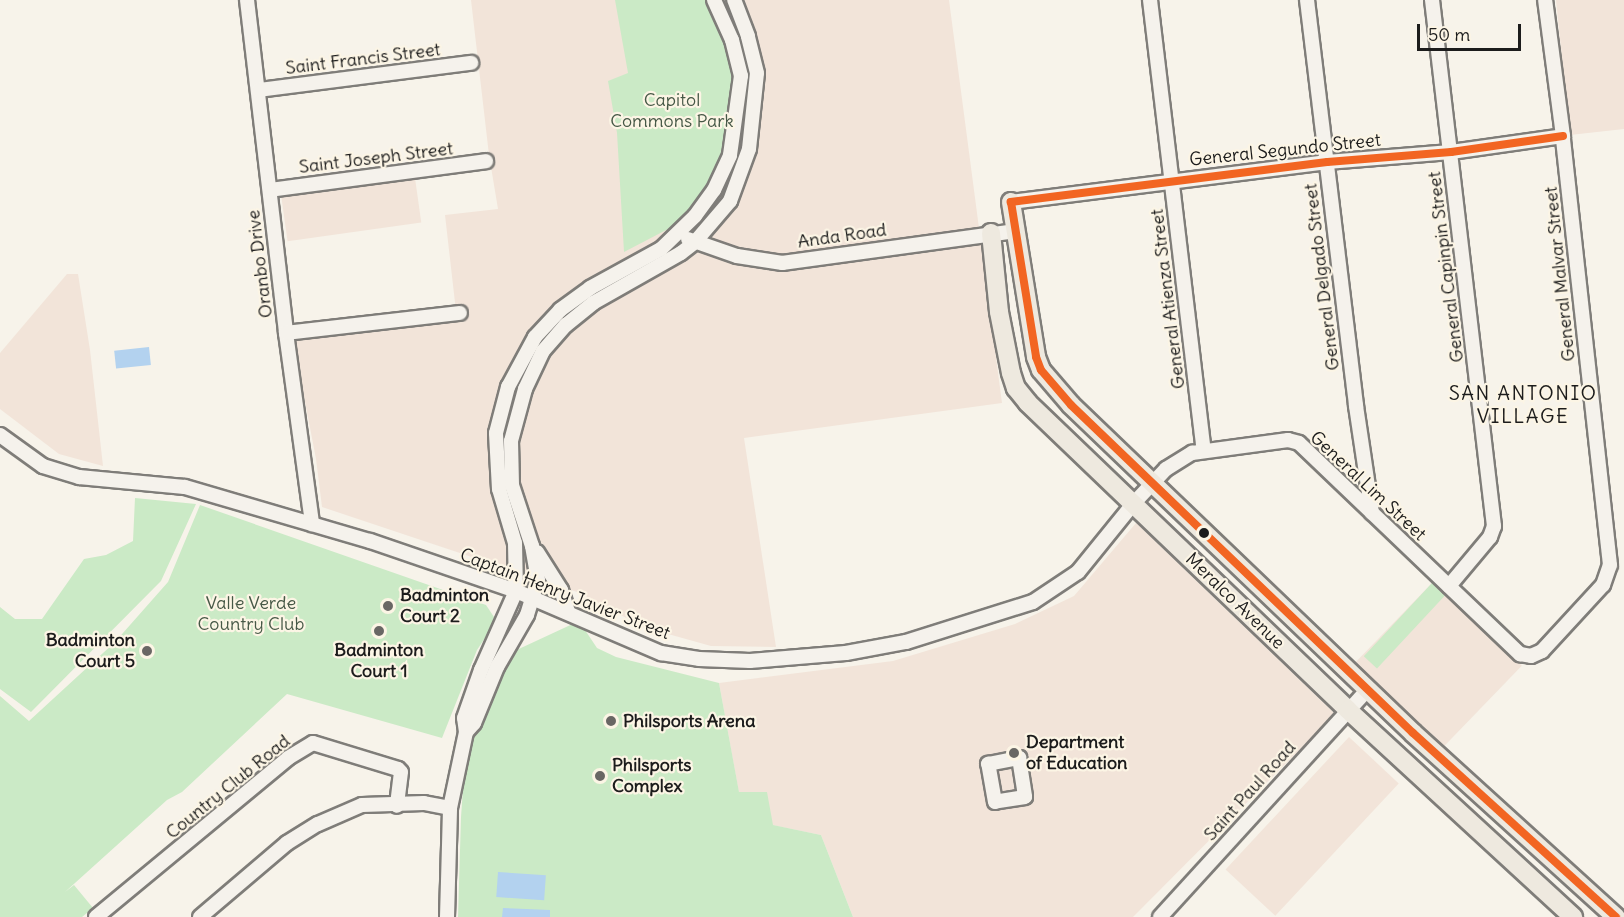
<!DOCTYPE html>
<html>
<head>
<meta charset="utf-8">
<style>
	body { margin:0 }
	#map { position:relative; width:1624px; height:917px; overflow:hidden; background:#f7f3ea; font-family:Delius,sans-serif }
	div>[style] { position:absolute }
	.built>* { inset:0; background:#f2e4d9; transform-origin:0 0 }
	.green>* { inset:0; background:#cbeac6; transform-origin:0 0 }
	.water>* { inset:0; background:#b3d2ef; transform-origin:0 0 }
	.roads { filter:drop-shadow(2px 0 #7f7d79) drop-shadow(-2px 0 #7f7d79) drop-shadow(0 2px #7f7d79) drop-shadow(0 -2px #7f7d79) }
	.minor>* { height:14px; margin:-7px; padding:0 7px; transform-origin:7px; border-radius:7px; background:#f5f2ec }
	.major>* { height:18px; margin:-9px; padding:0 9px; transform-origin:9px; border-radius:9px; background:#eee9df }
	.bus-1>* { height:8px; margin:-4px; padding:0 4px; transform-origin:4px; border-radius:4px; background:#f26522 }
	.dots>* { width:16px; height:16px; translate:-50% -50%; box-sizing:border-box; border:3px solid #fcf5e5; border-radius:50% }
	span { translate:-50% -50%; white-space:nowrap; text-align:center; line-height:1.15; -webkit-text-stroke:4.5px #fcf5e5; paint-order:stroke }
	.street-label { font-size:18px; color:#1c1c1c }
	.park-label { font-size:18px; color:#465846 }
	.poi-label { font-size:18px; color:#1c1c1c; font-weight:700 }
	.left { translate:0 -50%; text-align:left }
	.right { translate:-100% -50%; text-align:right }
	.neighbourhood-label { font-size:20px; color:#1c1c1c; letter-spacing:1.5px }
	.scale { position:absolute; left:1417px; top:24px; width:104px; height:27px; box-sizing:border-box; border:3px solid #1c1c1c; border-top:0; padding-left:8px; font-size:18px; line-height:21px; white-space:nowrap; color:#1c1c1c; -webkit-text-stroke:4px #fcf5e5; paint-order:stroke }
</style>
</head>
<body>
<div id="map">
	<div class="built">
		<i style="clip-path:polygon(471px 0,949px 0,1002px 403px,744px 438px,776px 647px,711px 646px,643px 627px,580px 593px,322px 507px,316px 459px,293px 339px,457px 320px,445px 215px,498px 209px,489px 155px)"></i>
		<i style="clip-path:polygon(1556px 0,1624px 0,1624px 129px,1570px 135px)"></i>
		<i style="left:415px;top:178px;width:45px;height:135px;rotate:82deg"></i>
		<i style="clip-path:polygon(67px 274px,78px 274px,90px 350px,103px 466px,59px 454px,0 409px,0 353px)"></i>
		<i style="clip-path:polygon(1136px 523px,1335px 714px,1133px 917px,853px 917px,821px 835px,772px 825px,739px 793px,719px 683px,893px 661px,1015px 624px,1074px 596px)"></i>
		<i style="left:1434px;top:581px;width:122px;height:115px;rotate:44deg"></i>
		<i style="left:1349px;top:737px;width:68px;height:181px;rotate:43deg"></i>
	</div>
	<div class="green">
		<i style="clip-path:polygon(615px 0,705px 0,728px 48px,734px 96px,725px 144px,708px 184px,688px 211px,670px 228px,624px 252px,617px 133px,608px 81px,628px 73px)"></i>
		<i style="clip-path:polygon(135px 498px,196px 504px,161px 581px,31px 712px,0 689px,0 607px,15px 619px,42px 619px,84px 559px,106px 555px,133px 541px)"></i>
		<i style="clip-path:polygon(200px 505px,486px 605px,494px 617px,491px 629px,477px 650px,442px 738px,287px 694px,182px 792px,167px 800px,65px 892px,74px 885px,93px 908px,82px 917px,0 917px,0 696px,29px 721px,115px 642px,168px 582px)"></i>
		<i style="left:1432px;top:583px;width:18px;height:100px;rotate:43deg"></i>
		<i style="clip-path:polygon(579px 621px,597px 648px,616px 657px,719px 683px,739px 792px,767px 792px,773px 825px,821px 835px,853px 917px,458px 917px,461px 817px,465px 760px,477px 722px,508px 654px)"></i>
	</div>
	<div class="water">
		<i style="left:149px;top:347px;width:18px;height:35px;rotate:84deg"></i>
		<i style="left:498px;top:872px;width:48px;height:25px;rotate:4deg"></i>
		<i style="clip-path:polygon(503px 908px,550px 910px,550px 917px,502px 917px)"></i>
	</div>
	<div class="roads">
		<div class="minor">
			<i style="left:247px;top:0;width:335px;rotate:83.3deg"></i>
			<i style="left:286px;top:333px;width:193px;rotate:82.2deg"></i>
			<i style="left:1150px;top:0;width:453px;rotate:83.2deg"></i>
			<i style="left:1307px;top:0;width:409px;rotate:83.1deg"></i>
			<i style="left:1356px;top:406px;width:108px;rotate:81.5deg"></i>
			<i style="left:1432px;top:0;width:530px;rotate:83.28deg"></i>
			<i style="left:1494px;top:526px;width:12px;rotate:110deg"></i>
			<i style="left:1490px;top:537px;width:64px;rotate:129.9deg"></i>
			<i style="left:259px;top:90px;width:214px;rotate:-7.3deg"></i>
			<i style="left:270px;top:190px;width:218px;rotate:-7.6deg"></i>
			<i style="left:1011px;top:202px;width:319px;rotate:-7.2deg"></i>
			<i style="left:1327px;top:162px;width:124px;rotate:-4.6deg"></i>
			<i style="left:1451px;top:152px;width:113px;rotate:-8.1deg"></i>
			<i style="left:688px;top:239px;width:52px;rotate:19.1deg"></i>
			<i style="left:737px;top:256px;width:46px;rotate:8.8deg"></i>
			<i style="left:782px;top:263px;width:236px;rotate:-7.8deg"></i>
			<i style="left:286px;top:333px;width:175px;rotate:-6.6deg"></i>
			<i style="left:0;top:435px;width:53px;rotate:35.8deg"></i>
			<i style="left:43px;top:466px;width:38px;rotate:17deg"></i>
			<i style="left:79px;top:477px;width:106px;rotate:5.4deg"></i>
			<i style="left:185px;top:487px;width:193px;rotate:16.3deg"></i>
			<i style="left:370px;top:541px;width:154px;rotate:18.9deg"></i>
			<i style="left:516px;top:591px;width:158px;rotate:23.2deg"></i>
			<i style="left:661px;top:653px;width:38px;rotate:9deg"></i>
			<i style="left:699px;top:659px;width:51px;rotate:2.2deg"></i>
			<i style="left:750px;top:661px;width:96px;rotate:-4.8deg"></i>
			<i style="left:846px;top:653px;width:61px;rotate:-10.4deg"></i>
			<i style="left:906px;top:642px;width:133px;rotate:-17.5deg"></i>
			<i style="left:1033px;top:602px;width:54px;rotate:-33.7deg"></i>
			<i style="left:1078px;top:572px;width:87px;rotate:-51deg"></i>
			<i style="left:1133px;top:504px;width:48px;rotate:-46.7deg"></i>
			<i style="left:1166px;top:469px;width:31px;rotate:-32deg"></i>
			<i style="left:1192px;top:453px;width:97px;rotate:-7.7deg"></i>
			<i style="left:1288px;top:440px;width:11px;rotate:15deg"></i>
			<i style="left:1299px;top:443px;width:306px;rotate:43.7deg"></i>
			<i style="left:1520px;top:654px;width:11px;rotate:10deg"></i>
			<i style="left:1531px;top:656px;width:12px;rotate:-24deg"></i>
			<i style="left:1542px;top:651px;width:90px;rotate:-47.3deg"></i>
			<i style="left:1603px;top:585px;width:21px;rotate:-71deg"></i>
			<i style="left:1610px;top:565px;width:432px;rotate:-96.3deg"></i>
			<i style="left:1563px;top:136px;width:137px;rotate:-97.5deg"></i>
			<i style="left:537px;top:552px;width:45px;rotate:57.7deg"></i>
			<i style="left:561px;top:590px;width:23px;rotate:72deg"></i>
			<i style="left:466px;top:732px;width:12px;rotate:-48deg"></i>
			<i style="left:474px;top:723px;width:61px;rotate:-67.7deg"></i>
			<i style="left:497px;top:667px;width:60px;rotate:-60deg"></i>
			<i style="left:527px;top:615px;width:37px;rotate:-73deg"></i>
			<i style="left:538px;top:580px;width:35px;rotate:-100deg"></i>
			<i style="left:532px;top:546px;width:64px;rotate:-108.2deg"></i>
			<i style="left:512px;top:485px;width:44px;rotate:-91.3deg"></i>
			<i style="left:511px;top:441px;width:54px;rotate:-74.9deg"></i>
			<i style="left:525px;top:389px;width:42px;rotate:-64.7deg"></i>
			<i style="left:543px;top:351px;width:35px;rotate:-49deg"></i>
			<i style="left:566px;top:325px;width:35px;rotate:-39deg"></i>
			<i style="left:593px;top:303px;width:101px;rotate:-29.6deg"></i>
			<i style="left:681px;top:253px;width:18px;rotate:-38deg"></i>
			<i style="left:695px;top:242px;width:54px;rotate:-49.5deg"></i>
			<i style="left:730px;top:201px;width:55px;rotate:-69.9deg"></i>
			<i style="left:749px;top:149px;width:76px;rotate:-84deg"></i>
			<i style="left:757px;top:73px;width:38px;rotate:-104deg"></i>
			<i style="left:748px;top:36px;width:39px;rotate:-111deg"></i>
			<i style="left:1019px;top:758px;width:39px;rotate:81deg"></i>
			<i style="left:1025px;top:797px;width:30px;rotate:171deg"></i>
			<i style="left:995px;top:802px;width:39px;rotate:-100deg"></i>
			<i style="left:988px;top:764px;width:32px;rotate:-11deg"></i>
			<i style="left:96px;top:917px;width:249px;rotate:-39.6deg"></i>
			<i style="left:288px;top:758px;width:29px;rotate:-31deg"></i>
			<i style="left:313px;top:743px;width:89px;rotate:17deg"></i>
			<i style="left:398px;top:769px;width:4px;rotate:45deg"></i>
			<i style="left:401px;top:772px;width:34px;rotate:97deg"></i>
			<i style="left:200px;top:917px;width:114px;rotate:-40.4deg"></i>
			<i style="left:287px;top:843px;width:36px;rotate:-32deg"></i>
			<i style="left:318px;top:824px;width:48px;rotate:-23.4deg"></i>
			<i style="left:362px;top:805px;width:62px;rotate:-1.8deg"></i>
			<i style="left:424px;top:803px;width:26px;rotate:11deg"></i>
			<i style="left:447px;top:917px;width:109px;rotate:-88.4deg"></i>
			<i style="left:450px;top:808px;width:78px;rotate:-78.1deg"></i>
			<i style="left:466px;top:732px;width:14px;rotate:-98deg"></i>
			<i style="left:464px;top:718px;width:51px;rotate:-70.5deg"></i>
			<i style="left:481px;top:670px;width:86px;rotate:-66.1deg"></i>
			<i style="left:516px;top:591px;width:48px;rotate:-91.2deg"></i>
			<i style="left:515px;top:543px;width:56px;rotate:-106.5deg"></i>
			<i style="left:499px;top:489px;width:56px;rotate:-93.1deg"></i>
			<i style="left:496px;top:433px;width:48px;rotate:-75.4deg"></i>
			<i style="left:508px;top:387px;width:57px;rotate:-61.6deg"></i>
			<i style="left:535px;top:337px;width:37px;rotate:-47deg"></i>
			<i style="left:560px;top:310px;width:37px;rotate:-36deg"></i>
			<i style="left:590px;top:288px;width:81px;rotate:-28.8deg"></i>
			<i style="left:661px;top:249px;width:47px;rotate:-44.1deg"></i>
			<i style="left:695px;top:216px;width:32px;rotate:-54deg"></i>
			<i style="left:714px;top:190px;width:38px;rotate:-65deg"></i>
			<i style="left:730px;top:155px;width:80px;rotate:-82.1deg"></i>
			<i style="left:741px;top:76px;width:37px;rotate:-104deg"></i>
			<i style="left:732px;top:40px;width:44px;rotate:-114.2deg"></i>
			<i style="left:1160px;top:917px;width:309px;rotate:-47.6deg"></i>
		</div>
		<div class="major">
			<i style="left:1011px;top:202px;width:157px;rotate:80.8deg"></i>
			<i style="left:1036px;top:357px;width:14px;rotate:69deg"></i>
			<i style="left:1041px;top:370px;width:46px;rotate:49.4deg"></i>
			<i style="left:1071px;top:405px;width:474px;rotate:43.8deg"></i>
			<i style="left:1413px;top:733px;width:274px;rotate:42.2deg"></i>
			<i style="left:991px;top:233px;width:79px;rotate:84.2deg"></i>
			<i style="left:999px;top:312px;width:62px;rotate:78.9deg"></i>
			<i style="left:1011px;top:373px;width:16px;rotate:72deg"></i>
			<i style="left:1016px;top:388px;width:19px;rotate:51deg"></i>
			<i style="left:1028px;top:403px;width:443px;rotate:43.8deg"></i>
			<i style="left:1348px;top:710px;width:306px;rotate:42.6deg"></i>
		</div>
	</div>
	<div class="bus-1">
		<i style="left:1563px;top:136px;width:113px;rotate:171.9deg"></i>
		<i style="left:1451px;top:152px;width:124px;rotate:175.4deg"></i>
		<i style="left:1327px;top:162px;width:319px;rotate:172.8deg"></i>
		<i style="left:1011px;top:202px;width:157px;rotate:80.8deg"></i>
		<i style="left:1036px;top:357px;width:14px;rotate:69deg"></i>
		<i style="left:1041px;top:370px;width:46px;rotate:49.4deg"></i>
		<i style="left:1071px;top:405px;width:474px;rotate:43.8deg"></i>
		<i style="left:1413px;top:733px;width:274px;rotate:42.2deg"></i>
	</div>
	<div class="dots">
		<i style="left:1204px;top:533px;background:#1c1c1c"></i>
		<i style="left:388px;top:606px;background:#696764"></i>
		<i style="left:379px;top:631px;background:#696764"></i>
		<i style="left:147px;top:651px;background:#696764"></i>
		<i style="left:611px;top:721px;background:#696764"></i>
		<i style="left:1014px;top:753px;background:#696764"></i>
		<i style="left:600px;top:776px;background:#696764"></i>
	</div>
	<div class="street-label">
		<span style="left:363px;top:59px;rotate:-7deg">Saint Francis Street</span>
		<span style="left:1285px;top:150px;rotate:-6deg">General Segundo Street</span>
		<span style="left:376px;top:158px;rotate:-7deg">Saint Joseph Street</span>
		<span style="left:842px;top:236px;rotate:-8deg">Anda Road</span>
		<span style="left:260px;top:264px;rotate:-97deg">Oranbo Drive</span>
		<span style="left:1446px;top:267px;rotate:-97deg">General Capinpin Street</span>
		<span style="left:1560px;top:274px;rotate:-96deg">General Malvar Street</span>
		<span style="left:1322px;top:277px;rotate:-97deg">General Delgado Street</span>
		<span style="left:1168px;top:299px;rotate:-97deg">General Atienza Street</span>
		<span style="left:1368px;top:486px;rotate:43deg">General Lim Street</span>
		<span style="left:565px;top:594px;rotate:21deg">Captain Henry Javier Street</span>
		<span style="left:1235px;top:601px;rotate:44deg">Meralco Avenue</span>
		<span style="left:228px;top:787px;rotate:-39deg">Country Club Road</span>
		<span style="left:1250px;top:791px;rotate:-48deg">Saint Paul Road</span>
	</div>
	<div class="park-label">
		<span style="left:672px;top:111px">Capitol<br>Commons Park</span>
		<span style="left:251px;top:614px">Valle Verde<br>Country Club</span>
	</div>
	<div class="poi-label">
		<span class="left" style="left:400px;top:606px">Badminton<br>Court 2</span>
		<span class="right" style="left:135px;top:651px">Badminton<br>Court 5</span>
		<span style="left:379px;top:661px">Badminton<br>Court 1</span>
		<span class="left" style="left:623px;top:721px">Philsports Arena</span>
		<span class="left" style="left:1026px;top:753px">Department<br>of Education</span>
		<span class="left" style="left:612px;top:776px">Philsports<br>Complex</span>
	</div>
	<div class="neighbourhood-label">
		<span style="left:1523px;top:404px">SAN ANTONIO<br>VILLAGE</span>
	</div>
	<div class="scale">50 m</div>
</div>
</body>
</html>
